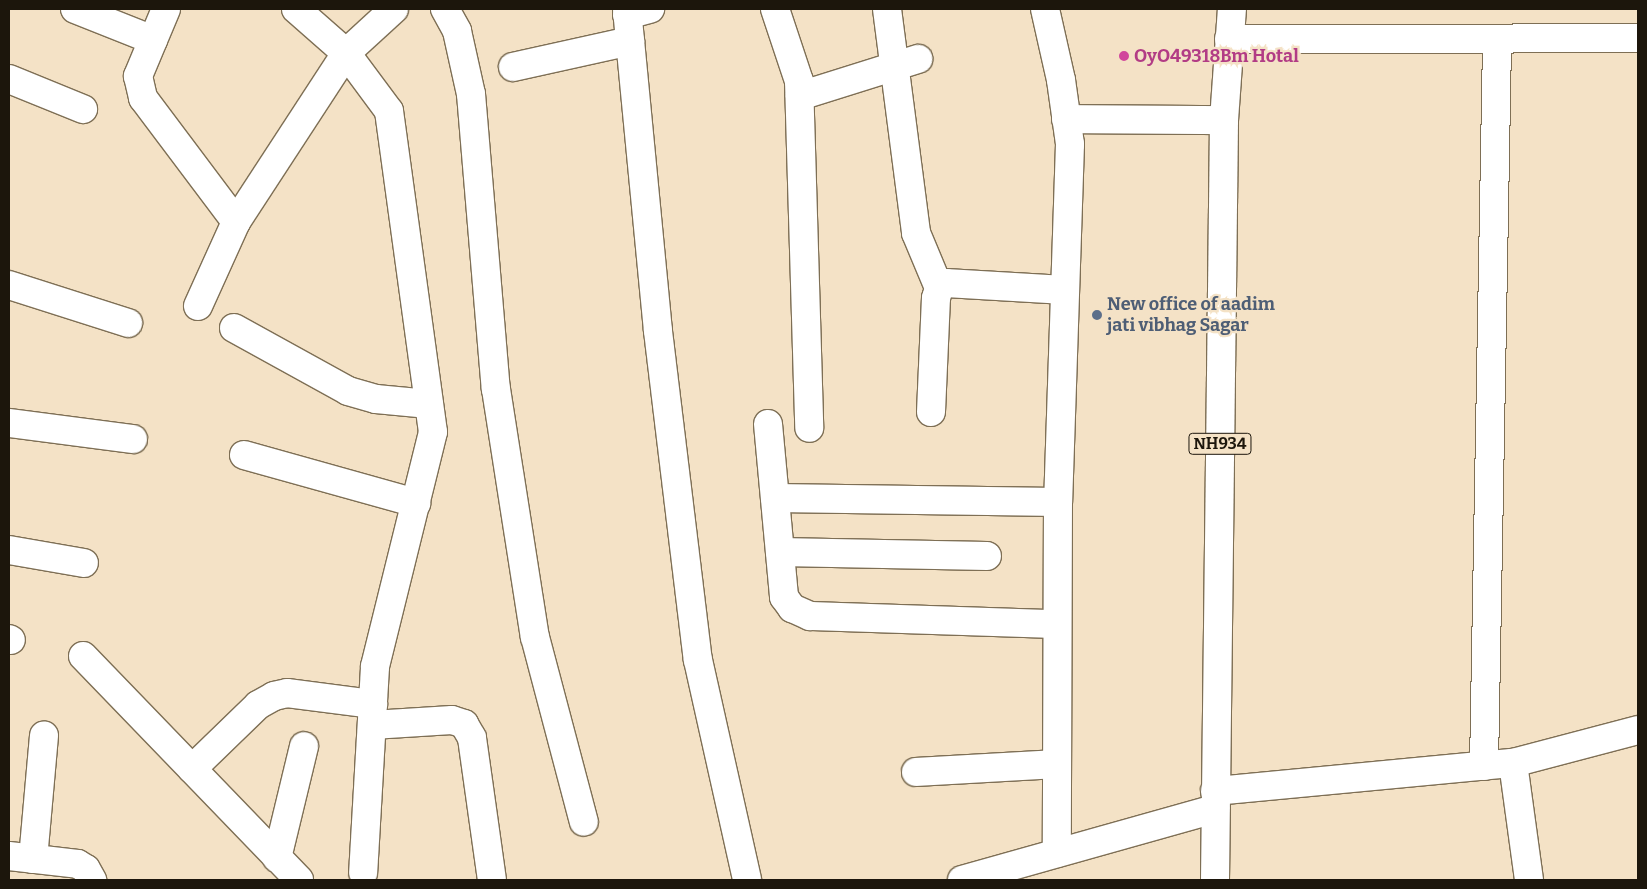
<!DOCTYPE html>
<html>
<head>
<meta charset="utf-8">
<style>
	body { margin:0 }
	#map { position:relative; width:1647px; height:889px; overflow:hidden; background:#f4e2c6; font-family:Bitter,serif }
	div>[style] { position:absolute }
	.roads { filter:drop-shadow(1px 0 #7e6f55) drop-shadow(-1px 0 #7e6f55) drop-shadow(0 1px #7e6f55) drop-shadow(0 -1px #7e6f55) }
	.minor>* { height:28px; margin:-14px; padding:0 14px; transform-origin:14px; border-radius:14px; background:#fff }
	.highway>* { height:28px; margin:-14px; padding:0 14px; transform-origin:14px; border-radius:14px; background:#fff }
	.dots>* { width:14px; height:14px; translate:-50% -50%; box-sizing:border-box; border:2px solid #f4e2c6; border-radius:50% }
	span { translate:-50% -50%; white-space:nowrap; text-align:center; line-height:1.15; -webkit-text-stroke:4.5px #f4e2c6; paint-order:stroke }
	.shield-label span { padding:1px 4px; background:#f4e2c6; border:1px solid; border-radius:4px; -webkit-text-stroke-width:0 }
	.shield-label { font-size:16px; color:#1c160c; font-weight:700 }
	.hotel-label { font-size:18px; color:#b23c85; font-weight:700 }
	.left { translate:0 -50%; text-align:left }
	.service-label { font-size:18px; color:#4e5e75; font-weight:700 }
	.frame { position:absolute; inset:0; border:10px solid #1c160c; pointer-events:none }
</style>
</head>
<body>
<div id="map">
	<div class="roads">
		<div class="minor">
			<i style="left:75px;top:9px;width:84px;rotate:21.7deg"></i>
			<i style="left:166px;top:9px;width:73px;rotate:112.7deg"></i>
			<i style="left:138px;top:76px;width:23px;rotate:77deg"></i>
			<i style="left:143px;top:98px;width:155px;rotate:53.1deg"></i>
			<i style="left:296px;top:9px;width:67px;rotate:41.3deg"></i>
			<i style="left:346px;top:53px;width:72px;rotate:53.4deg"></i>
			<i style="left:389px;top:111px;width:324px;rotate:82.2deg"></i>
			<i style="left:433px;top:432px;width:242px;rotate:103.9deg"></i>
			<i style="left:375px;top:667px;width:206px;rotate:93.3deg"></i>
			<i style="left:445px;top:9px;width:25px;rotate:61deg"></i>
			<i style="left:457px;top:31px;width:65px;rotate:77.5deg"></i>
			<i style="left:471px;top:94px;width:296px;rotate:85.2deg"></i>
			<i style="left:496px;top:389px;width:251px;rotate:81.1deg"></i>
			<i style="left:535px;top:637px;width:191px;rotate:75.2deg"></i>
			<i style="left:627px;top:9px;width:323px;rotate:84.5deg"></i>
			<i style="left:658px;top:331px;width:331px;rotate:83.1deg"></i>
			<i style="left:698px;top:660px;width:225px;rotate:77.4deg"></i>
			<i style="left:775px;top:9px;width:76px;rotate:71.6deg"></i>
			<i style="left:799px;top:81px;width:347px;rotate:88.3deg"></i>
			<i style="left:887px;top:9px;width:226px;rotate:82.6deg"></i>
			<i style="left:916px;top:233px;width:60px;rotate:67.3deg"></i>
			<i style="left:1045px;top:9px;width:73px;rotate:77.3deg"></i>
			<i style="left:1061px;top:80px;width:65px;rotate:82deg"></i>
			<i style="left:1070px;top:144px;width:358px;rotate:91.9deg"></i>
			<i style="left:1058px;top:502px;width:351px;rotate:90.2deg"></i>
			<i style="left:627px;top:15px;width:24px;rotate:-15deg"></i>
			<i style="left:1229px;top:39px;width:409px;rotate:-0.1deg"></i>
			<i style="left:513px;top:67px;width:120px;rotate:-12.5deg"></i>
			<i style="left:9px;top:79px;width:80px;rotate:22.1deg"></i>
			<i style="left:800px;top:96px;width:124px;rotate:-17.4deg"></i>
			<i style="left:1066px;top:119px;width:158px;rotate:0.4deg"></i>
			<i style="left:9px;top:285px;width:125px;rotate:17.7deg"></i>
			<i style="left:198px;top:306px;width:92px;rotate:-65.7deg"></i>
			<i style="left:236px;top:222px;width:202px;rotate:-56.9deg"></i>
			<i style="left:346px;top:53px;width:65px;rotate:-42.5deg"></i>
			<i style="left:234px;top:328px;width:130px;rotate:28.9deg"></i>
			<i style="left:348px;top:391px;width:29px;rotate:16deg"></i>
			<i style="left:376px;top:399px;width:53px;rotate:5.4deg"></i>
			<i style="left:931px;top:412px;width:114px;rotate:-87.5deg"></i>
			<i style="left:936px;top:298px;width:10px;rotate:-73deg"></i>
			<i style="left:939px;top:288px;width:9px;rotate:-32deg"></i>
			<i style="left:947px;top:283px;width:117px;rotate:3.4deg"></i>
			<i style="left:9px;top:423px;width:125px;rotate:7.4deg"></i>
			<i style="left:768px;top:424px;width:174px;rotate:84.7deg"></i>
			<i style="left:784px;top:597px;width:14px;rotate:54deg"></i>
			<i style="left:792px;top:608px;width:20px;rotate:24deg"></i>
			<i style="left:810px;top:616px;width:246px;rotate:1.9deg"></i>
			<i style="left:244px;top:455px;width:179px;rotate:15.6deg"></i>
			<i style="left:775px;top:498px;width:283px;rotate:0.8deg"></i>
			<i style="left:9px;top:550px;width:76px;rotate:9.8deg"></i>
			<i style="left:780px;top:552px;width:207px;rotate:1.1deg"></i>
			<i style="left:9px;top:639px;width:2px;rotate:27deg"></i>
			<i style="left:83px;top:656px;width:311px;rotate:46deg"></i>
			<i style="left:372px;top:725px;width:80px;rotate:-3.6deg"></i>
			<i style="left:452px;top:720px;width:13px;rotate:18deg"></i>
			<i style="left:464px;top:724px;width:16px;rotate:60deg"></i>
			<i style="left:472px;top:738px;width:143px;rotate:82deg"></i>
			<i style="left:1513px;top:763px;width:118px;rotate:82.2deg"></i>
			<i style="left:1484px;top:766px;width:726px;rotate:-88.97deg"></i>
			<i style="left:192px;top:769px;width:92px;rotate:-44.1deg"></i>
			<i style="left:258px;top:705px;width:18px;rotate:-29deg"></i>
			<i style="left:274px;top:696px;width:13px;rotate:-13deg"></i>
			<i style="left:287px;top:693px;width:87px;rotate:7.3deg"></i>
			<i style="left:916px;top:772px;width:141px;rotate:-3.2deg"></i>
			<i style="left:1215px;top:791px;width:299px;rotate:-5.4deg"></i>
			<i style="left:1513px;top:763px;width:129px;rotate:-14.8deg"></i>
			<i style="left:9px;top:856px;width:69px;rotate:6.6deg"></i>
			<i style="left:78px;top:864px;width:9px;rotate:32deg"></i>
			<i style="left:86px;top:869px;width:13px;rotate:61deg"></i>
			<i style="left:277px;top:858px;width:115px;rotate:-76.4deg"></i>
			<i style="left:33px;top:859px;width:124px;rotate:-84.9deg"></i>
			<i style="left:962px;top:880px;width:263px;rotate:-15.7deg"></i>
		</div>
		<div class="highway">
			<i style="left:1215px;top:880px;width:760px;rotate:-89.32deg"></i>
			<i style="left:1224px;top:120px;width:111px;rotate:-85.9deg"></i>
		</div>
	</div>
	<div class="dots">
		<i style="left:1124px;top:56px;background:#d1479c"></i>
		<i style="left:1097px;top:315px;background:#5c6f8a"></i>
	</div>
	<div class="shield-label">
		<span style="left:1220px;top:444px">NH934</span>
	</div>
	<div class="hotel-label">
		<span class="left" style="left:1134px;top:56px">OyO49318Bm Hotal</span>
	</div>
	<div class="service-label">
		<span class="left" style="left:1107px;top:315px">New office of aadim<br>jati vibhag Sagar</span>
	</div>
	<div class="frame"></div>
</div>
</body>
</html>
